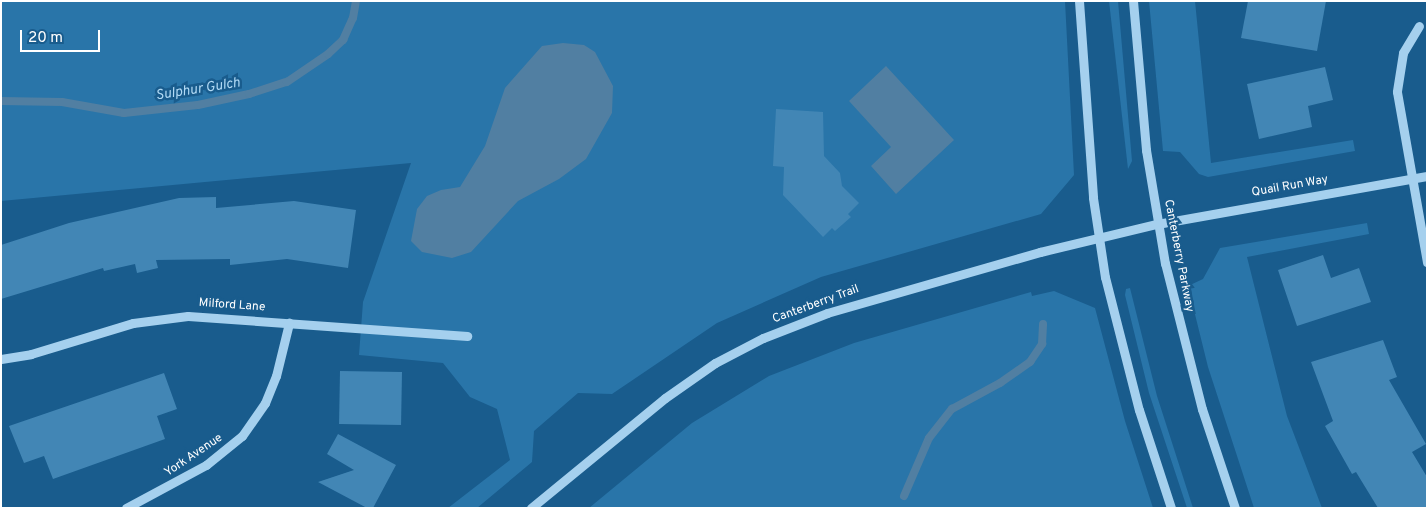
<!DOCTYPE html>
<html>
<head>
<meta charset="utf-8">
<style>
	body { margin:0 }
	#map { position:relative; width:1428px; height:509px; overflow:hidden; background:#195c8d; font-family:Overpass,sans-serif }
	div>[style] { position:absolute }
	.green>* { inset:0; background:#2975a9 }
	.water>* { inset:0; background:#517fa2 }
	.stream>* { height:8px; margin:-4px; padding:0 4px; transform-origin:4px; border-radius:4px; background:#517fa2 }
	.building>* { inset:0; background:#4286b5; transform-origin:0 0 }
	.minor>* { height:9px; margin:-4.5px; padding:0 4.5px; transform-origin:4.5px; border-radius:4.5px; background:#a5d0ee }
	span { translate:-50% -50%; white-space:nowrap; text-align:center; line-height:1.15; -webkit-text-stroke:5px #195c8d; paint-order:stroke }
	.street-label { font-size:12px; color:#fff }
	.water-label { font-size:14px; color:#b1daf5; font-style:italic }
	.frame { position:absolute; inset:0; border:2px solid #fff; pointer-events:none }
	.scale { position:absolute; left:20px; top:30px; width:80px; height:22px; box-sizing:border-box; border:2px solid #fff; border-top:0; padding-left:6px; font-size:15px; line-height:18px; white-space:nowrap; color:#fff; -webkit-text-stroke:4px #195c8d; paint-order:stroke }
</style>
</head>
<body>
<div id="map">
	<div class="green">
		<i style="clip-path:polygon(1px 1px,1065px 1px,1074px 175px,1041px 214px,821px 277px,717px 323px,612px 394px,578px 393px,534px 431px,532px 462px,477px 508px,448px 508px,510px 460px,497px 409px,470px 397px,443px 363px,359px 355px,363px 302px,411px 163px,1px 201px)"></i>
		<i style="clip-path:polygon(1109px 1px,1118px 1px,1132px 161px,1128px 169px)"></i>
		<i style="clip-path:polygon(1149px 1px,1195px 1px,1211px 163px,1353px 140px,1355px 151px,1208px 177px,1199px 174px,1180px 152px,1163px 151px)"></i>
		<i style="clip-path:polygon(1367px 223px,1369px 234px,1247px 257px,1287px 416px,1322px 508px,1254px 508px,1208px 367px,1188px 286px,1203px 279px,1220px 248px)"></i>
		<i style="clip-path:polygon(1130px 288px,1157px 396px,1193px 508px,1187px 508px,1149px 393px,1125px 295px,1126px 289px)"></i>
		<i style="clip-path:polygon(1054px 291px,1095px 308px,1125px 421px,1153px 508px,589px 508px,692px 423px,769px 376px,854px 343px,1031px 292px,1032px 296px)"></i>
	</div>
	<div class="water">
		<i style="clip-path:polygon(563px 43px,584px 45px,595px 52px,613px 86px,612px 113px,586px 159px,559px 179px,518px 201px,471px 252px,452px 258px,422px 252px,411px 241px,417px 209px,427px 196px,441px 190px,460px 187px,485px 146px,505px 88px,542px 46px)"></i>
		<i style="clip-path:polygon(886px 66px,954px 140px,896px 194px,871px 166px,891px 147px,849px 101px)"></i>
	</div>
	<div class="stream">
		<i style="left:1px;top:101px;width:61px;rotate:0.9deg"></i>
		<i style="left:62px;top:102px;width:63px;rotate:10.1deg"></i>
		<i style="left:124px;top:113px;width:74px;rotate:-6.2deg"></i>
		<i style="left:198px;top:105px;width:52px;rotate:-12.2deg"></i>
		<i style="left:249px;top:94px;width:40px;rotate:-18deg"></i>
		<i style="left:287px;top:82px;width:50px;rotate:-34.3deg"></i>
		<i style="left:328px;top:54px;width:21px;rotate:-43deg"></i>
		<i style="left:343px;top:40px;width:24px;rotate:-66deg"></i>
		<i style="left:353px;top:18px;width:17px;rotate:-80deg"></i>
		<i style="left:904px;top:496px;width:63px;rotate:-66.7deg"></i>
		<i style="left:929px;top:438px;width:37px;rotate:-52deg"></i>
		<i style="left:952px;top:409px;width:55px;rotate:-28.4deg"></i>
		<i style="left:1000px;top:383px;width:37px;rotate:-35deg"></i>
		<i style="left:1030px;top:362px;width:22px;rotate:-56deg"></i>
		<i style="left:1042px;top:344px;width:20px;rotate:-87deg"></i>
	</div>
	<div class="building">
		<i style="clip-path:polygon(1248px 1px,1326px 1px,1317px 51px,1241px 38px)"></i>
		<i style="clip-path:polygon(1325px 67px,1333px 100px,1308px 106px,1312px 127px,1259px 139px,1247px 84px)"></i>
		<i style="clip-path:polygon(776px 109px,823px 112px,824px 156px,840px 173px,842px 186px,859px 203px,848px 214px,851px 217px,835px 231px,832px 228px,823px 237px,783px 195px,784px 167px,773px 166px)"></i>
		<i style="clip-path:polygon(216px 197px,216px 208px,294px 201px,356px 210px,348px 268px,287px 259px,230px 265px,230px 259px,156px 260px,158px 268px,137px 273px,135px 264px,104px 271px,103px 268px,1px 299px,1px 245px,69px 223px,179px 198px)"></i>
		<i style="clip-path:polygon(1323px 255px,1331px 278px,1359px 268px,1371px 302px,1297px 326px,1278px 270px)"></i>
		<i style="clip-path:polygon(1383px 340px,1397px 377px,1389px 380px,1426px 444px,1412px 452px,1427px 477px,1427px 508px,1378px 508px,1356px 472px,1352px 474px,1325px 426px,1333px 421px,1311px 362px)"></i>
		<i style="left:340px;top:371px;width:62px;height:53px;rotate:1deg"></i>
		<i style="clip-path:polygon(164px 373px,177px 409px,157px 416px,165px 439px,53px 479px,44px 456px,24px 463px,9px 426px)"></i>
		<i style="clip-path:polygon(338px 434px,396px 465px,373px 508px,367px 508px,318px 482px,354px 470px,327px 454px)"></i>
	</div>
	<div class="minor">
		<i style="left:1079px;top:1px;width:197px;rotate:85.9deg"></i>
		<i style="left:1093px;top:198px;width:80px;rotate:81.4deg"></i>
		<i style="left:1105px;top:277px;width:137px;rotate:75.7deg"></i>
		<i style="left:1139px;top:410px;width:103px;rotate:71.9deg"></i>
		<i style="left:1133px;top:1px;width:150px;rotate:85deg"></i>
		<i style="left:1146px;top:150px;width:115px;rotate:80.5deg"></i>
		<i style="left:1165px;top:263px;width:151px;rotate:75.8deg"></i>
		<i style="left:1202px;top:409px;width:104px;rotate:71.6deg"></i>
		<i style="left:1419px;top:26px;width:31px;rotate:121deg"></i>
		<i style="left:1403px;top:53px;width:39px;rotate:99deg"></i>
		<i style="left:1397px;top:92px;width:173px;rotate:80deg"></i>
		<i style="left:1px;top:359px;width:30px;rotate:-9deg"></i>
		<i style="left:31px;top:354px;width:107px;rotate:-16.9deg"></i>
		<i style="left:133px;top:323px;width:55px;rotate:-7.3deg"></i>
		<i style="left:188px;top:316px;width:280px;rotate:4.1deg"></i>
		<i style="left:126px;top:508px;width:91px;rotate:-28.3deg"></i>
		<i style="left:206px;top:465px;width:46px;rotate:-38.9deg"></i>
		<i style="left:242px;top:436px;width:40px;rotate:-55.1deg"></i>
		<i style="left:265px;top:403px;width:29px;rotate:-68deg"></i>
		<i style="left:276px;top:376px;width:55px;rotate:-76.2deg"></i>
		<i style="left:531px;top:508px;width:173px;rotate:-39.4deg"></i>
		<i style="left:665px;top:398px;width:61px;rotate:-35deg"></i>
		<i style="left:715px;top:363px;width:54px;rotate:-27.5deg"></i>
		<i style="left:763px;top:338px;width:69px;rotate:-21.3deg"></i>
		<i style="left:827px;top:313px;width:222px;rotate:-16deg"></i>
		<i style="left:1040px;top:252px;width:120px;rotate:-13.5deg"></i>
		<i style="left:1157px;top:224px;width:274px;rotate:-10.1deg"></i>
	</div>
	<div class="street-label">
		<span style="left:1290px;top:187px;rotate:-10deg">Quail Run Way</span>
		<span style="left:1178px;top:256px;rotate:79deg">Canterberry Parkway</span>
		<span style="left:816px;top:305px;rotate:-20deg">Canterberry Trail</span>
		<span style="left:232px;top:306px;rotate:4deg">Milford Lane</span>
		<span style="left:194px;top:456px;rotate:-34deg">York Avenue</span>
	</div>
	<div class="water-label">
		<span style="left:198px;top:90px;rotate:-9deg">Sulphur Gulch</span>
	</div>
	<div class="frame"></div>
	<div class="scale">20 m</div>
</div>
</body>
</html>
